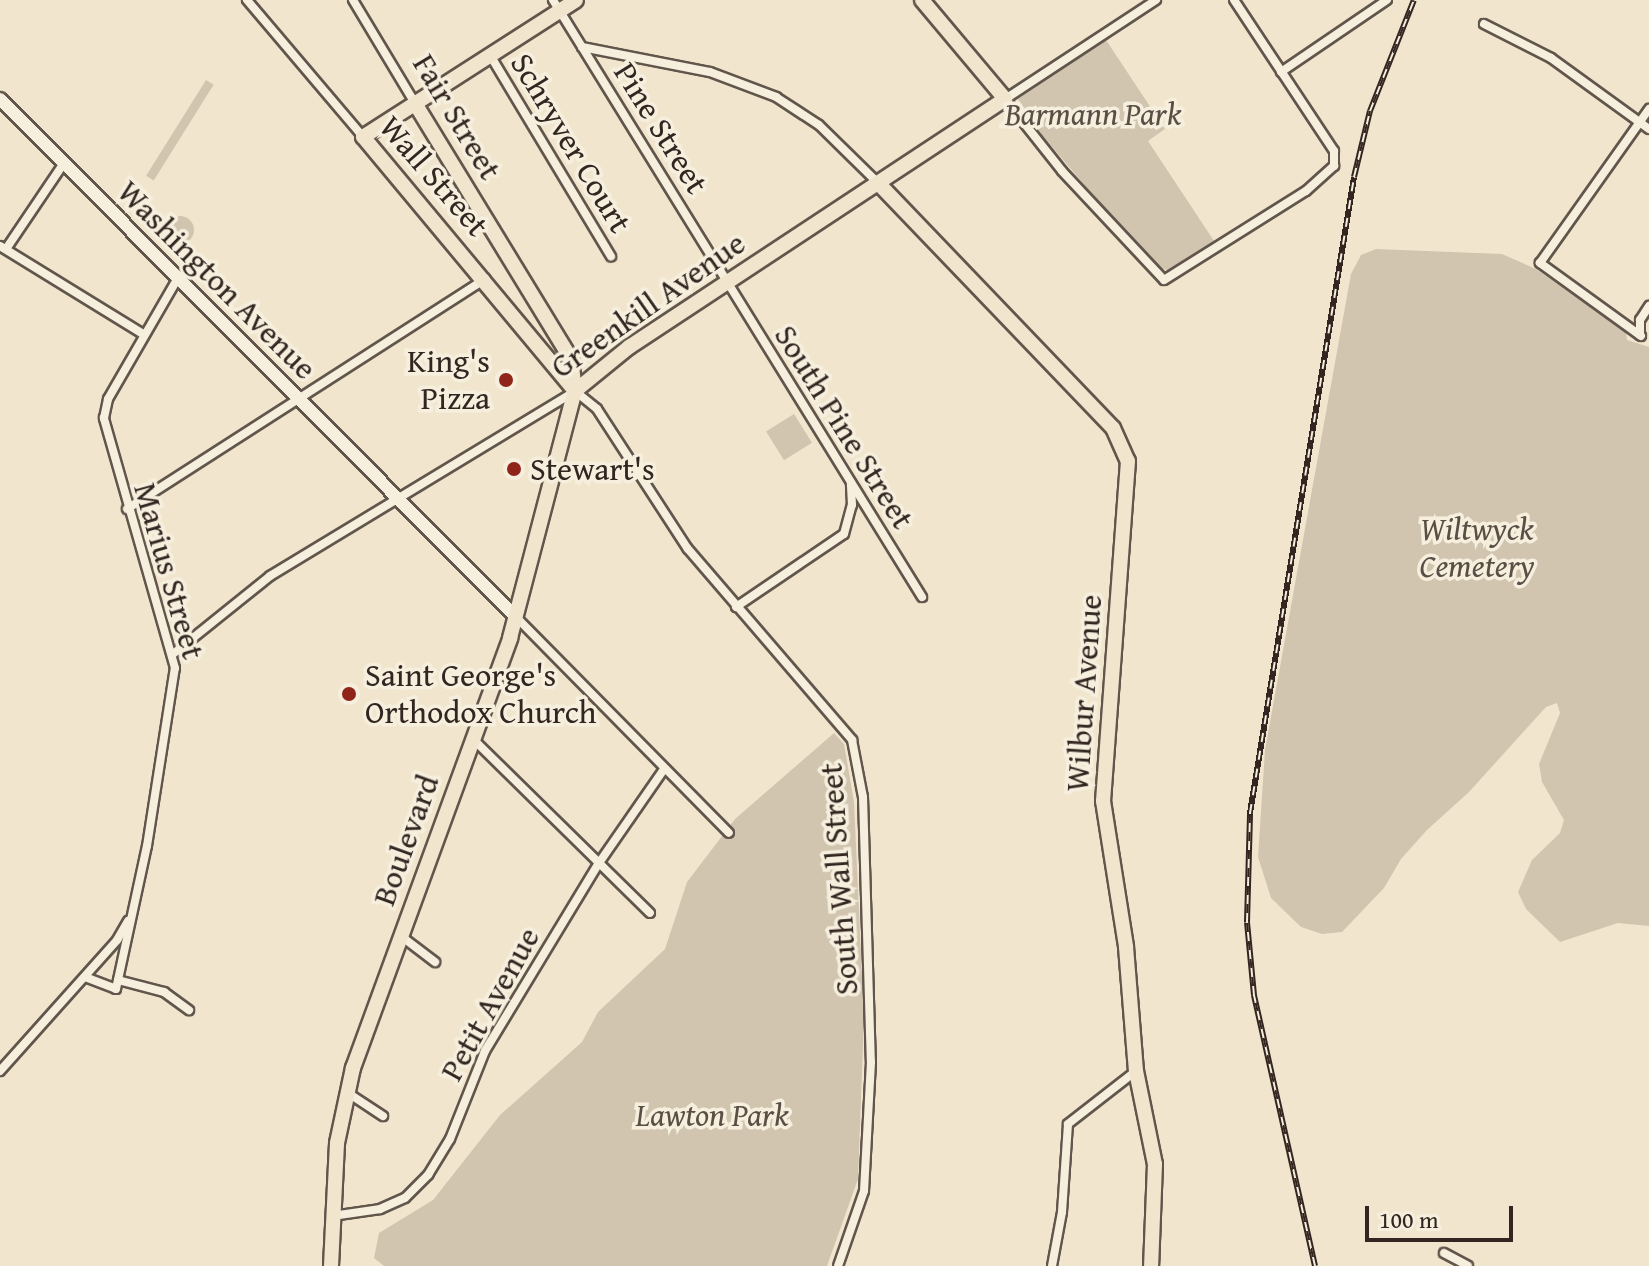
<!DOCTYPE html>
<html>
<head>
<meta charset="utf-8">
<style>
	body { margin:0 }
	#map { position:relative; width:1649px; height:1266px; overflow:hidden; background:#f1e6cd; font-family:"Gentium Book Plus",serif }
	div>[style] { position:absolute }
	.green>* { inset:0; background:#d1c5b0; transform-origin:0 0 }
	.round { border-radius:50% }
	.roads { filter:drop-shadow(2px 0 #62564c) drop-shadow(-2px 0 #62564c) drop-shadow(0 2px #62564c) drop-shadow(0 -2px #62564c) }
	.minor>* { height:8px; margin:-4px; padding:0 4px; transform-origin:4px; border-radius:4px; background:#f6efde }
	.secondary>* { height:12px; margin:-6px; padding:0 6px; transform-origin:6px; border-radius:6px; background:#f6efde }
	.primary>* { height:14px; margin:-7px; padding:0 7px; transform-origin:7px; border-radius:7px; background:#f1e6cd }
	.rail>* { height:6px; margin-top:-3px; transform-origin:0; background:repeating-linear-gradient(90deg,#f6efde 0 9px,#332621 0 18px); box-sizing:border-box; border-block:2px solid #332621 }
	.dots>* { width:22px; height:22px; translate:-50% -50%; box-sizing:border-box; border:4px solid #f6efde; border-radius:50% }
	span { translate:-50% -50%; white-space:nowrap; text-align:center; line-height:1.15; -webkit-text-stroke:7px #f6efde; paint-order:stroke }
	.park-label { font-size:32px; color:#5a4e45; font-style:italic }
	.street-label { font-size:32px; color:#332621 }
	.poi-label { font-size:32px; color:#332621 }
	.right { translate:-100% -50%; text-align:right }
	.left { translate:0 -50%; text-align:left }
	.scale { position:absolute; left:1365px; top:1206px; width:148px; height:36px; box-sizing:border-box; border:4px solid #332621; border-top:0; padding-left:10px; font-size:24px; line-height:28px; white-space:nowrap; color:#332621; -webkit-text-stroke:6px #f6efde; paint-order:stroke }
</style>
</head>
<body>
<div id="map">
	<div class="green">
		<i style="clip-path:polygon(1106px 40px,1165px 129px,1148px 141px,1216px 244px,1173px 271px,1154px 267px,1042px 135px,1018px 99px)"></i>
		<i style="left:206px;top:80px;width:9px;height:113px;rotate:32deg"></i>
		<i class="round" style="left:166px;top:216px;width:28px;height:28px"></i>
		<i style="clip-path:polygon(1376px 249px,1502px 254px,1536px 269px,1626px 332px,1627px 340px,1649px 347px,1649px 926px,1618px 923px,1560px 942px,1526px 909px,1518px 892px,1532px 860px,1560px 833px,1564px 820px,1542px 782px,1539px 764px,1560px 713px,1557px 703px,1546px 707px,1469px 792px,1427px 830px,1401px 859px,1384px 888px,1342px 932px,1322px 934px,1301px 927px,1271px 898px,1258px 857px,1265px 750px,1351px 274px,1361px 255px)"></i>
		<i style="left:794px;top:414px;width:34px;height:33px;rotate:58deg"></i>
		<i style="clip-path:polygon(834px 733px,844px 744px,854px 802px,864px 1020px,858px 1179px,827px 1266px,384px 1266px,374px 1258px,379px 1233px,433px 1200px,500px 1115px,582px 1042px,598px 1012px,665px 949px,687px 882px,735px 819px)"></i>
	</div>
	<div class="roads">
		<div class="minor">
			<i style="left:247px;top:0;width:180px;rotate:49.7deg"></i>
			<i style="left:353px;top:0;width:120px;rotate:59deg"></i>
			<i style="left:553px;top:0;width:702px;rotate:58.28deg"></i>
			<i style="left:1156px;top:0;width:181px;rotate:146.7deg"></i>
			<i style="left:1005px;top:99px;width:92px;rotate:51.6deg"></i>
			<i style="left:1062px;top:171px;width:149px;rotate:46.9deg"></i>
			<i style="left:1164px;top:280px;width:168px;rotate:-32.1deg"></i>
			<i style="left:1306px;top:191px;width:38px;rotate:-42deg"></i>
			<i style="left:1334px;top:166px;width:15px;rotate:-90deg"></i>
			<i style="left:1334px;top:151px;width:181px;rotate:-123.5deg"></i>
			<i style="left:1484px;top:24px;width:75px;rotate:26.9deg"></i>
			<i style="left:1551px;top:58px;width:121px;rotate:35.9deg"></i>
			<i style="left:582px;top:47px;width:130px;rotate:11.1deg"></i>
			<i style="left:710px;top:72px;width:71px;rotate:20.7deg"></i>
			<i style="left:776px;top:97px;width:51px;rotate:33.1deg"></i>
			<i style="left:819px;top:125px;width:83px;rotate:44.5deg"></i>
			<i style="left:490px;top:55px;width:235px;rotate:59deg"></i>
			<i style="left:1281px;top:72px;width:128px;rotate:-34.2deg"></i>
			<i style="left:0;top:246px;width:168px;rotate:31.6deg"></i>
			<i style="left:6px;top:249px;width:104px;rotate:-56deg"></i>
			<i style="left:1640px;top:335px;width:15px;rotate:-90deg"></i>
			<i style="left:1640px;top:320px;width:17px;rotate:-57deg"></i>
			<i style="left:1641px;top:336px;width:125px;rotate:-144.1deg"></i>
			<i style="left:1540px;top:263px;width:189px;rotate:-54.7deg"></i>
			<i style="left:127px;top:509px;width:426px;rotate:-32.7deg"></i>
			<i style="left:736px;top:607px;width:130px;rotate:-34.1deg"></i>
			<i style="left:844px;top:534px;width:30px;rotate:-75deg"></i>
			<i style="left:852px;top:505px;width:22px;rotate:-93deg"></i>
			<i style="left:516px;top:617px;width:303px;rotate:45.4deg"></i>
			<i style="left:173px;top:654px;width:124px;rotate:-38.8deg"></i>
			<i style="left:270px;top:576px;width:357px;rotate:-31.2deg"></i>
			<i style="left:575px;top:391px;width:28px;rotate:39deg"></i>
			<i style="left:597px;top:409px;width:167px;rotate:57deg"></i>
			<i style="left:688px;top:549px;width:252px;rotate:49.3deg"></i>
			<i style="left:852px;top:740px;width:58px;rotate:79.1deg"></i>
			<i style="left:863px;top:797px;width:265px;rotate:88.3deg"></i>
			<i style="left:871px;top:1062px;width:129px;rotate:93.1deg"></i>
			<i style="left:864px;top:1191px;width:79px;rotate:109.1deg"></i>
			<i style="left:473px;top:739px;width:248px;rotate:44.5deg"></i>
			<i style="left:401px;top:936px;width:43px;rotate:37.4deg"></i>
			<i style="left:85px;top:977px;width:33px;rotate:21deg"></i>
			<i style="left:116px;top:989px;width:146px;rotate:-77.8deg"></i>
			<i style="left:147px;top:846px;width:180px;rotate:-81.1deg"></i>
			<i style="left:175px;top:668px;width:260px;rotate:-105.9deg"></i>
			<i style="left:104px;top:418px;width:19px;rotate:-78deg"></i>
			<i style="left:108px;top:399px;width:140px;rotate:-60deg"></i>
			<i style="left:118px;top:980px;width:48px;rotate:14.6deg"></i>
			<i style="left:164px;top:992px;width:31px;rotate:36deg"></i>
			<i style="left:0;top:1071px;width:176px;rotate:-48.2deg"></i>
			<i style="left:117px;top:940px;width:22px;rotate:-60deg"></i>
			<i style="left:348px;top:1093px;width:42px;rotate:33.3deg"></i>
			<i style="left:332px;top:1216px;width:49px;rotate:-8.3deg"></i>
			<i style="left:380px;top:1209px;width:27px;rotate:-24deg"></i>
			<i style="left:405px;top:1198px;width:33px;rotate:-45deg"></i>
			<i style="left:428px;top:1175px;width:42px;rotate:-58.6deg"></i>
			<i style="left:450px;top:1139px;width:95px;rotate:-68.3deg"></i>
			<i style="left:485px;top:1051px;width:220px;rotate:-58.8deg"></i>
			<i style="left:599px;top:863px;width:114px;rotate:-55.3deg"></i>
			<i style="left:1444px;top:1253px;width:27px;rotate:28deg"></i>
			<i style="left:1052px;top:1266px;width:55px;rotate:-79.5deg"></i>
			<i style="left:1062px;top:1212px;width:88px;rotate:-86.1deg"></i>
			<i style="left:1068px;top:1124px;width:86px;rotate:-37.9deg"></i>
		</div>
		<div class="secondary">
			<i style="left:0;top:99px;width:731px;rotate:45.11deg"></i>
		</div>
		<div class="primary">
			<i style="left:878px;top:183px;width:339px;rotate:46.2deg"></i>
			<i style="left:1113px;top:428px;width:36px;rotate:66deg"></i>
			<i style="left:1128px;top:461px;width:341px;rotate:94.2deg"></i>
			<i style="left:1103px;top:801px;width:148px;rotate:81deg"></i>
			<i style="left:1126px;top:947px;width:124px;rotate:85.4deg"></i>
			<i style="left:1136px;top:1071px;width:95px;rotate:78.5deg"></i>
			<i style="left:1155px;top:1164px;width:102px;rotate:92.2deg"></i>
			<i style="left:575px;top:391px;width:70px;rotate:-39.2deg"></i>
			<i style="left:629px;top:347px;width:450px;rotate:-33.4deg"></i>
			<i style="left:1005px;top:99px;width:129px;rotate:-130deg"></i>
			<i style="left:575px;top:391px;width:331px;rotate:-129.8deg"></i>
			<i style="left:363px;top:137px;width:253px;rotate:-32.7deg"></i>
			<i style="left:331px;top:1266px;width:123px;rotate:-87.2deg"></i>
			<i style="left:337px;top:1143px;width:77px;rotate:-78deg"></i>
			<i style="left:353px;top:1068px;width:458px;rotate:-69.9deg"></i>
			<i style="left:510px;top:638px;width:255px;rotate:-75.3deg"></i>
			<i style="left:575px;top:391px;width:32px;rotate:-97deg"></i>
			<i style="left:571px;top:359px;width:300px;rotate:-121.4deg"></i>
		</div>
	</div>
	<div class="rail">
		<i style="left:1315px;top:1266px;width:278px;rotate:-102.7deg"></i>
		<i style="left:1254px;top:995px;width:73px;rotate:-95.5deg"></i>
		<i style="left:1247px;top:922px;width:109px;rotate:-88.4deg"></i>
		<i style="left:1250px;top:813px;width:644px;rotate:-80.71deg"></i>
		<i style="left:1354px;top:177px;width:68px;rotate:-76.4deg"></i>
		<i style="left:1370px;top:111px;width:119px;rotate:-68.4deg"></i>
	</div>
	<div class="dots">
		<i style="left:506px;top:380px;background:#8f2418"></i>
		<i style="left:514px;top:469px;background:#8f2418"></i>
		<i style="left:349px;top:694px;background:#8f2418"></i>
	</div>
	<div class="park-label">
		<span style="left:1093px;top:114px">Barmann Park</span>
		<span style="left:1477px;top:548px">Wiltwyck<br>Cemetery</span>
		<span style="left:712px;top:1115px">Lawton Park</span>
	</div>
	<div class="street-label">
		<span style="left:457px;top:117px;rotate:59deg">Fair Street</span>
		<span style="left:661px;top:128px;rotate:58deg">Pine Street</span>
		<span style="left:571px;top:143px;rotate:59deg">Schryver Court</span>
		<span style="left:434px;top:176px;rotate:49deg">Wall Street</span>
		<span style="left:217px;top:280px;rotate:45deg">Washington Avenue</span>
		<span style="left:648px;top:305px;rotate:-35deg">Greenkill Avenue</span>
		<span style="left:844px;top:427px;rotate:58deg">South Pine Street</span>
		<span style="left:169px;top:571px;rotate:74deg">Marius Street</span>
		<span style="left:1084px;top:693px;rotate:-86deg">Wilbur Avenue</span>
		<span style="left:406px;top:840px;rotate:-70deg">Boulevard</span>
		<span style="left:839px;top:879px;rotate:-94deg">South Wall Street</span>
		<span style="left:490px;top:1004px;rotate:-61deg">Petit Avenue</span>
	</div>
	<div class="poi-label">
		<span class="right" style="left:490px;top:380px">King's<br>Pizza</span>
		<span class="left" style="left:530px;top:469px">Stewart's</span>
		<span class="left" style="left:365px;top:694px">Saint George's<br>Orthodox Church</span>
	</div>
	<div class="scale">100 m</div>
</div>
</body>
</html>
